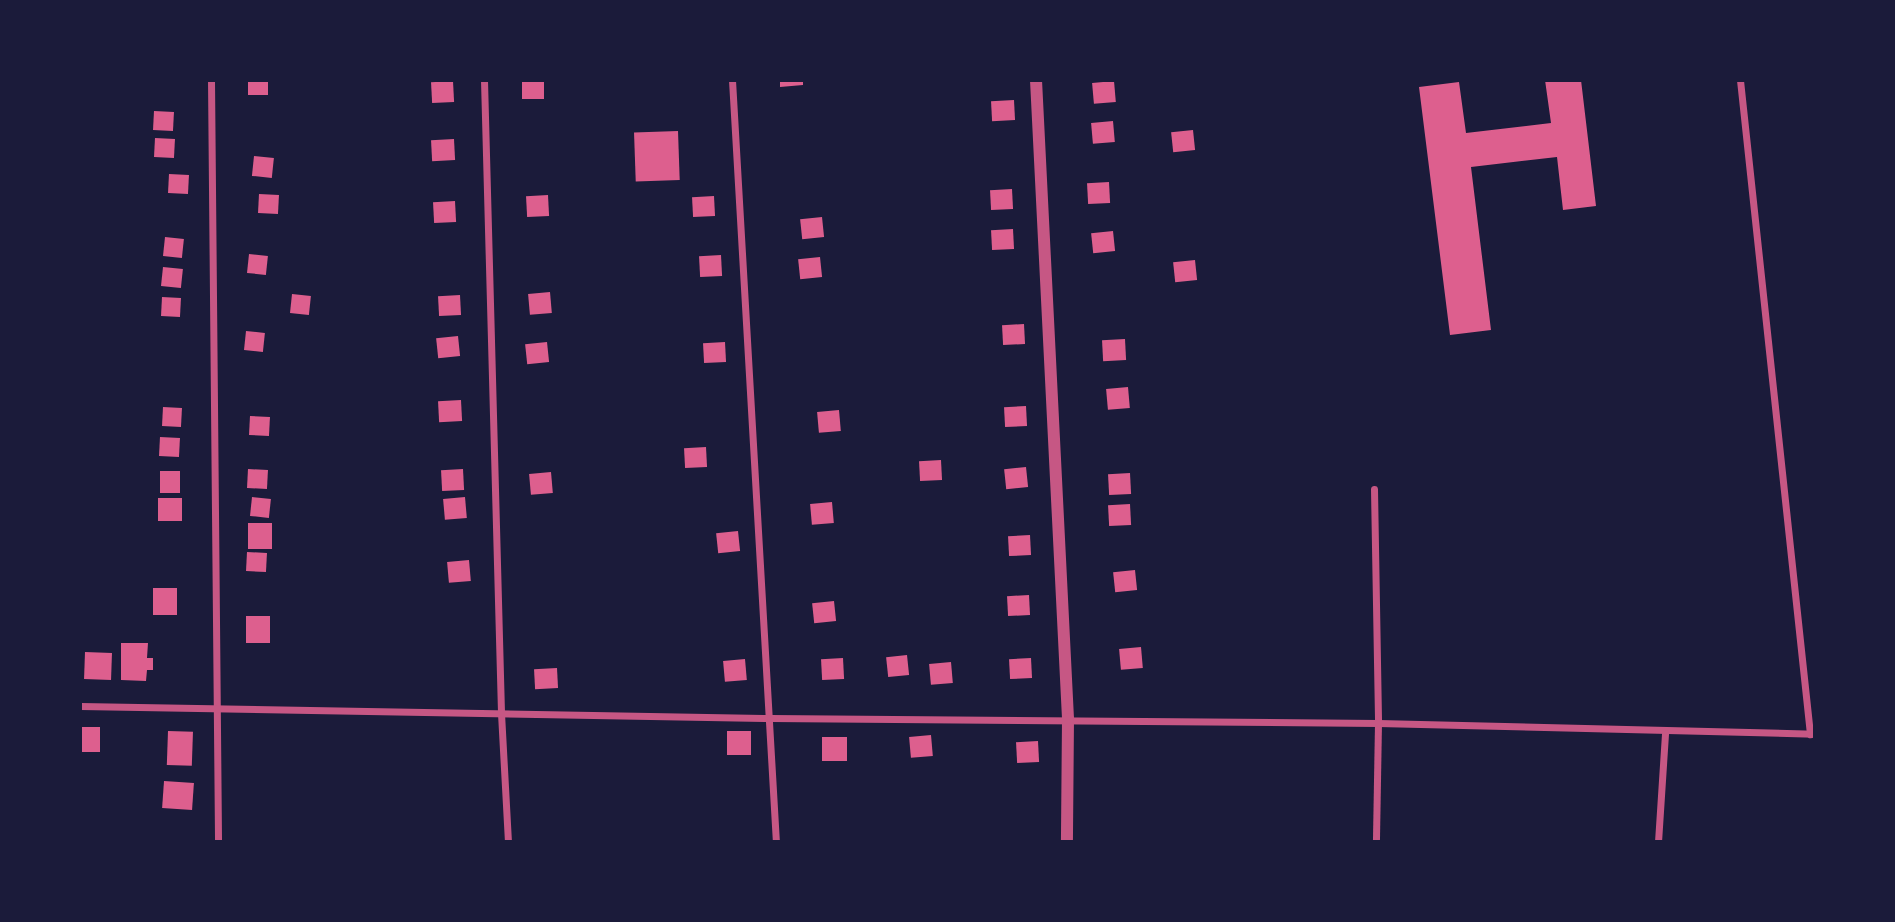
<!DOCTYPE html>
<html>
<head>
<meta charset="utf-8">
<style>
	body { margin:0 }
	#map { position:relative; width:1895px; height:922px; overflow:hidden; background:#1b1b3a; font-family:"Fira Sans",sans-serif }
	div>[style] { position:absolute }
	.building>* { inset:0; background:#dd5f8e; transform-origin:0 0 }
	.minor>* { height:7px; margin:-3.5px; padding:0 3.5px; transform-origin:3.5px; border-radius:3.5px; background:#c65784 }
	.tertiary>* { height:12px; margin:-6px; padding:0 6px; transform-origin:6px; border-radius:6px; background:#c65784 }
	span { translate:-50% -50%; white-space:nowrap; text-align:center; line-height:1.15; -webkit-text-stroke:6px #1b1b3a; paint-order:stroke }
	.frame { position:absolute; inset:0; border:82px solid #1b1b3a; pointer-events:none }
</style>
</head>
<body>
<div id="map">
	<div class="building">
		<i style="left:248px;top:80px;width:20px;height:15px"></i>
		<i style="left:522px;top:80px;width:22px;height:19px"></i>
		<i style="clip-path:polygon(780px 80px,803px 80px,803px 85px,780px 87px)"></i>
		<i style="clip-path:polygon(1545px 80px,1581px 80px,1596px 206px,1563px 210px,1557px 157px,1471px 167px,1491px 330px,1450px 335px,1419px 87px,1459px 82px,1466px 133px,1551px 123px)"></i>
		<i style="left:453px;top:81px;width:21px;height:22px;rotate:87deg"></i>
		<i style="left:1114px;top:81px;width:21px;height:22px;rotate:85deg"></i>
		<i style="left:1014px;top:100px;width:20px;height:23px;rotate:87deg"></i>
		<i style="left:154px;top:111px;width:20px;height:19px;rotate:3deg"></i>
		<i style="left:1113px;top:121px;width:21px;height:22px;rotate:85deg"></i>
		<i style="left:1193px;top:130px;width:20px;height:22px;rotate:84deg"></i>
		<i style="left:678px;top:131px;width:49px;height:44px;rotate:88deg"></i>
		<i style="left:155px;top:138px;width:20px;height:19px;rotate:3deg"></i>
		<i style="left:454px;top:139px;width:21px;height:23px;rotate:87deg"></i>
		<i style="left:254px;top:156px;width:20px;height:20px;rotate:6deg"></i>
		<i style="left:169px;top:174px;width:20px;height:19px;rotate:3deg"></i>
		<i style="left:1109px;top:182px;width:21px;height:22px;rotate:87deg"></i>
		<i style="left:1012px;top:189px;width:20px;height:22px;rotate:87deg"></i>
		<i style="left:259px;top:194px;width:20px;height:19px;rotate:3deg"></i>
		<i style="left:548px;top:195px;width:21px;height:22px;rotate:87deg"></i>
		<i style="left:714px;top:196px;width:20px;height:22px;rotate:87deg"></i>
		<i style="left:455px;top:201px;width:21px;height:22px;rotate:87deg"></i>
		<i style="left:822px;top:217px;width:20px;height:22px;rotate:84deg"></i>
		<i style="left:1013px;top:229px;width:20px;height:22px;rotate:87deg"></i>
		<i style="left:1113px;top:231px;width:20px;height:22px;rotate:84deg"></i>
		<i style="left:165px;top:237px;width:19px;height:19px;rotate:6deg"></i>
		<i style="left:249px;top:254px;width:19px;height:19px;rotate:6deg"></i>
		<i style="left:721px;top:255px;width:21px;height:22px;rotate:87deg"></i>
		<i style="left:820px;top:257px;width:20px;height:22px;rotate:84deg"></i>
		<i style="left:1195px;top:260px;width:20px;height:22px;rotate:84deg"></i>
		<i style="left:163px;top:267px;width:20px;height:19px;rotate:6deg"></i>
		<i style="left:550px;top:292px;width:21px;height:22px;rotate:85deg"></i>
		<i style="left:292px;top:294px;width:19px;height:19px;rotate:6deg"></i>
		<i style="left:460px;top:295px;width:20px;height:22px;rotate:87deg"></i>
		<i style="left:162px;top:297px;width:19px;height:19px;rotate:3deg"></i>
		<i style="left:1024px;top:324px;width:20px;height:22px;rotate:87deg"></i>
		<i style="left:246px;top:331px;width:19px;height:19px;rotate:6deg"></i>
		<i style="left:458px;top:336px;width:20px;height:22px;rotate:84deg"></i>
		<i style="left:1125px;top:339px;width:21px;height:23px;rotate:87deg"></i>
		<i style="left:547px;top:342px;width:20px;height:22px;rotate:84deg"></i>
		<i style="left:725px;top:342px;width:20px;height:22px;rotate:87deg"></i>
		<i style="left:1128px;top:387px;width:21px;height:22px;rotate:85deg"></i>
		<i style="left:461px;top:400px;width:21px;height:23px;rotate:87deg"></i>
		<i style="left:1026px;top:406px;width:20px;height:22px;rotate:87deg"></i>
		<i style="left:163px;top:407px;width:19px;height:19px;rotate:3deg"></i>
		<i style="left:839px;top:410px;width:21px;height:22px;rotate:85deg"></i>
		<i style="left:250px;top:416px;width:20px;height:19px;rotate:3deg"></i>
		<i style="left:160px;top:437px;width:20px;height:19px;rotate:3deg"></i>
		<i style="left:706px;top:447px;width:20px;height:22px;rotate:87deg"></i>
		<i style="left:941px;top:460px;width:20px;height:22px;rotate:87deg"></i>
		<i style="left:1026px;top:467px;width:20px;height:22px;rotate:84deg"></i>
		<i style="left:248px;top:469px;width:20px;height:19px;rotate:3deg"></i>
		<i style="left:463px;top:469px;width:21px;height:22px;rotate:87deg"></i>
		<i style="left:160px;top:471px;width:20px;height:22px"></i>
		<i style="left:551px;top:472px;width:21px;height:22px;rotate:85deg"></i>
		<i style="left:1130px;top:473px;width:21px;height:22px;rotate:87deg"></i>
		<i style="left:252px;top:497px;width:19px;height:19px;rotate:6deg"></i>
		<i style="left:465px;top:497px;width:21px;height:22px;rotate:85deg"></i>
		<i style="left:158px;top:498px;width:24px;height:23px"></i>
		<i style="left:832px;top:502px;width:21px;height:22px;rotate:85deg"></i>
		<i style="left:1130px;top:504px;width:21px;height:22px;rotate:87deg"></i>
		<i style="left:248px;top:523px;width:24px;height:26px"></i>
		<i style="left:738px;top:531px;width:20px;height:22px;rotate:84deg"></i>
		<i style="left:1030px;top:535px;width:20px;height:22px;rotate:87deg"></i>
		<i style="left:247px;top:552px;width:20px;height:19px;rotate:3deg"></i>
		<i style="left:469px;top:560px;width:21px;height:22px;rotate:85deg"></i>
		<i style="left:1135px;top:570px;width:20px;height:22px;rotate:84deg"></i>
		<i style="left:153px;top:588px;width:24px;height:27px"></i>
		<i style="left:1029px;top:595px;width:20px;height:22px;rotate:87deg"></i>
		<i style="left:834px;top:601px;width:20px;height:22px;rotate:84deg"></i>
		<i style="left:246px;top:616px;width:24px;height:27px"></i>
		<i style="clip-path:polygon(121px 643px,148px 643px,147px 658px,153px 658px,153px 670px,147px 670px,146px 681px,121px 680px)"></i>
		<i style="left:1141px;top:647px;width:21px;height:22px;rotate:85deg"></i>
		<i style="left:85px;top:652px;width:27px;height:27px;rotate:2deg"></i>
		<i style="left:907px;top:655px;width:20px;height:21px;rotate:84deg"></i>
		<i style="left:843px;top:658px;width:21px;height:22px;rotate:87deg"></i>
		<i style="left:1031px;top:658px;width:20px;height:22px;rotate:87deg"></i>
		<i style="left:745px;top:659px;width:21px;height:22px;rotate:85deg"></i>
		<i style="left:951px;top:662px;width:21px;height:22px;rotate:85deg"></i>
		<i style="left:557px;top:668px;width:20px;height:23px;rotate:87deg"></i>
		<i style="left:80px;top:727px;width:20px;height:25px"></i>
		<i style="left:168px;top:731px;width:25px;height:34px;rotate:2deg"></i>
		<i style="left:727px;top:731px;width:24px;height:24px"></i>
		<i style="left:931px;top:735px;width:21px;height:22px;rotate:85deg"></i>
		<i style="left:822px;top:737px;width:25px;height:24px"></i>
		<i style="left:1038px;top:741px;width:21px;height:22px;rotate:87deg"></i>
		<i style="left:164px;top:781px;width:30px;height:27px;rotate:4deg"></i>
	</div>
	<div class="minor">
		<i style="left:211px;top:80px;width:762px;rotate:89.47deg"></i>
		<i style="left:484px;top:80px;width:633px;rotate:88.46deg"></i>
		<i style="left:501px;top:713px;width:129px;rotate:86.9deg"></i>
		<i style="left:732px;top:80px;width:763px;rotate:86.7deg"></i>
		<i style="left:1740px;top:80px;width:658px;rotate:83.89deg"></i>
		<i style="left:1374px;top:489px;width:234px;rotate:89deg"></i>
		<i style="left:1378px;top:723px;width:119px;rotate:91deg"></i>
		<i style="left:80px;top:706px;width:690px;rotate:1deg"></i>
		<i style="left:770px;top:718px;width:608px;rotate:0.47deg"></i>
		<i style="left:1378px;top:723px;width:436px;rotate:1.4deg"></i>
		<i style="left:1658px;top:842px;width:109px;rotate:-86.3deg"></i>
	</div>
	<div class="tertiary">
		<i style="left:1036px;top:80px;width:640px;rotate:87.13deg"></i>
		<i style="left:1068px;top:719px;width:123px;rotate:90.5deg"></i>
	</div>
	<div class="frame"></div>
</div>
</body>
</html>
